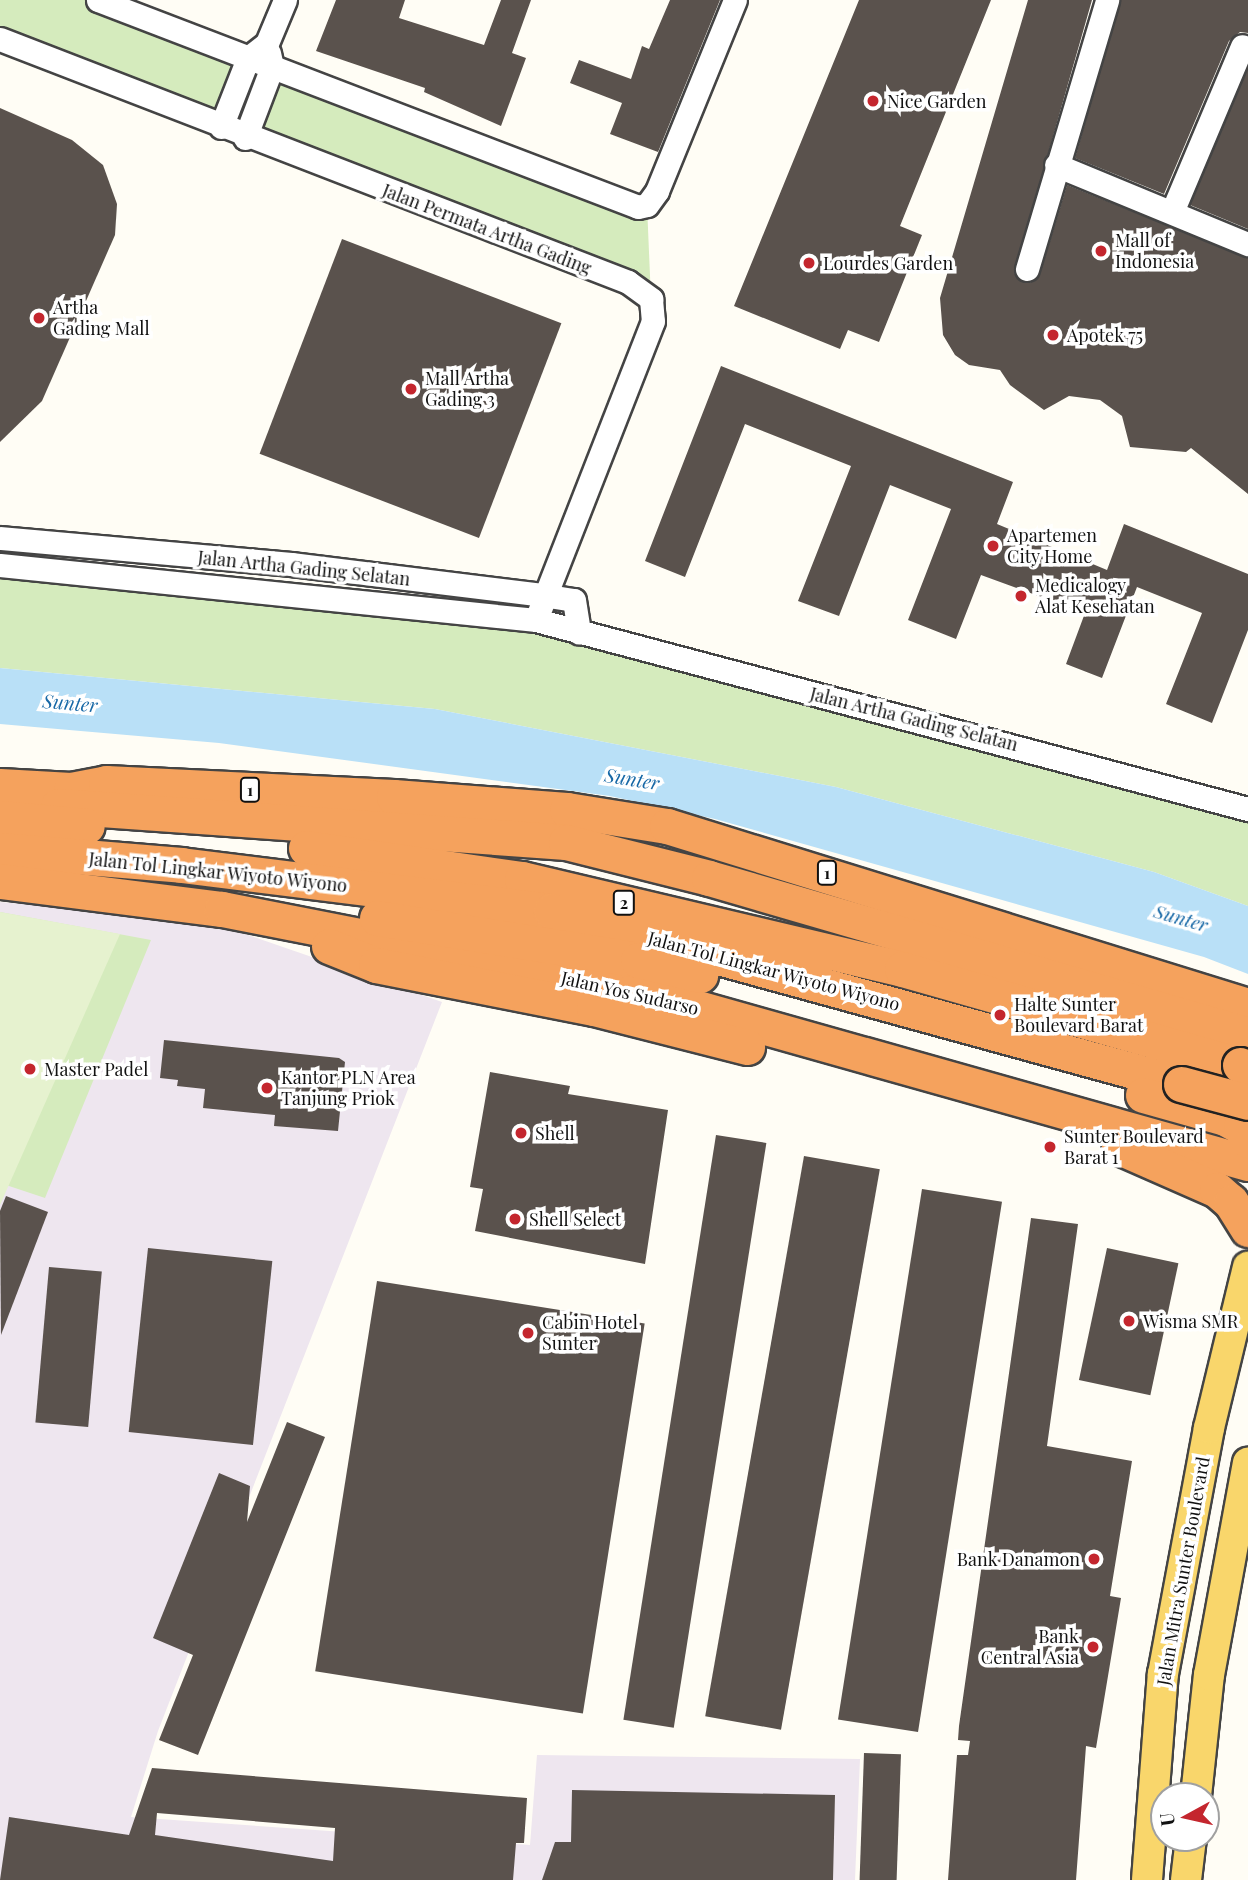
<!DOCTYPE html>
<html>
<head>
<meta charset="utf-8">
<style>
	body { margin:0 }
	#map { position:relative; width:1248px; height:1880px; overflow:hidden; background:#fffdf5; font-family:"Playfair Display",serif }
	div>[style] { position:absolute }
	.industrial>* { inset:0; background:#eee6ef }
	.green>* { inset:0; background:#d5ebbd }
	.pitch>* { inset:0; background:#e6f2cf }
	.water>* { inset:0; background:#b9e0f7 }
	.building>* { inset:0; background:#5a524d; transform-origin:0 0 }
	.roads { filter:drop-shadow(2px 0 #444) drop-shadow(-2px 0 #444) drop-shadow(0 2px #444) drop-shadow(0 -2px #444) }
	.minor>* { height:23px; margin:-11.5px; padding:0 11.5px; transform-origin:11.5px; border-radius:11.5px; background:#fff }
	.major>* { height:30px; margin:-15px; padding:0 15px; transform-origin:15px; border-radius:15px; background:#f9d66b }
	.highway>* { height:35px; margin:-17.5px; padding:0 17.5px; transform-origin:17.5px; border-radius:17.5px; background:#f5a25d }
	.bridges { filter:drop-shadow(2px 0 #222) drop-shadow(-2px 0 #222) drop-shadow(0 2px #222) drop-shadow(0 -2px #222) }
	.highway-bridge>* { height:35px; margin:-17.5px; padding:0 17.5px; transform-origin:17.5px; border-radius:17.5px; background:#f5a25d }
	.dots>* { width:19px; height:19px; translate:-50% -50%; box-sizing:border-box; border:4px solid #fff; border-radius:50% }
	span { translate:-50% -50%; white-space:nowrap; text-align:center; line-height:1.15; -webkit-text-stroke:7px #fff; paint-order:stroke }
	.shield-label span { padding:2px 5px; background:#fff; border:2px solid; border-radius:5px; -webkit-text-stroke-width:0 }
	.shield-label { font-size:16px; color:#111; font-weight:700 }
	.poi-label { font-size:18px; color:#111 }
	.left { translate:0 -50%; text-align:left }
	.right { translate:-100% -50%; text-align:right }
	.street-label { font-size:18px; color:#111 }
	.water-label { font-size:19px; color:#1768a6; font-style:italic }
	.north { position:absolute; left:1150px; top:1782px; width:70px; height:70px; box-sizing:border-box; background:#fff; border:2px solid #a0a0a0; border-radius:50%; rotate:262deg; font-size:19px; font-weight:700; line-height:28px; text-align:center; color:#111 }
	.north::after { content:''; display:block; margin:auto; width:24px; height:32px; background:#c4262e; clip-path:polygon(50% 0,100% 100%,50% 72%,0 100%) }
</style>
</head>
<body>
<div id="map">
	<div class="industrial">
		<i style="clip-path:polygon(0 902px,144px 915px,228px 928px,442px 1002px,158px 1731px,131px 1817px,530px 1845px,537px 1755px,860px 1759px,855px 1880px,0 1880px)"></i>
	</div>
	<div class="green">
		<i style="clip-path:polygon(0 0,98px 0,248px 58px,221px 127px,0 39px)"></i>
		<i style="clip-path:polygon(272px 67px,647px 205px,651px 299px,245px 138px)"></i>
		<i style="clip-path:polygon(0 569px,536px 620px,1248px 810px,1248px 906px,1154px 872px,836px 787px,435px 709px,0 668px)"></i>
		<i style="clip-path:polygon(0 912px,151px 940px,45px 1198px,3px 1184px)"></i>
	</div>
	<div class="pitch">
		<i style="clip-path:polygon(0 912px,120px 934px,0 1205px)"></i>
	</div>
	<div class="water">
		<i style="clip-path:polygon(0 668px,435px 709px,836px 787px,1154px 872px,1248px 906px,1248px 974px,1204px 957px,715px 819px,610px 796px,219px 743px,0 724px)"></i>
	</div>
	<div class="building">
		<i style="clip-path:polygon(336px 0,405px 0,399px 18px,484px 45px,501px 0,531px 0,512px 53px,526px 58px,501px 126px,424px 92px,425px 88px,316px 51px)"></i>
		<i style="clip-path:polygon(670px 0,720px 0,658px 152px,610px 134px,622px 103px,570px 83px,579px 60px,631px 79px,642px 46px,649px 49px)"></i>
		<i style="clip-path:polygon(859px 0,991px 0,900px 226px,922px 235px,879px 342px,848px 330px,840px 349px,734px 306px)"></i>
		<i style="clip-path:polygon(1028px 0,1092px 0,1014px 273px,1030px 283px,1040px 274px,1067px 185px,1248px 258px,1248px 494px,1191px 448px,1186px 452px,1130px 447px,1122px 416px,1100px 400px,1069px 396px,1044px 410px,1010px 385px,1000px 370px,969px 365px,955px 355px,943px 335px,940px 298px)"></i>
		<i style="clip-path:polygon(1121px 0,1248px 0,1248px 33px,1240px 32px,1229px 41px,1164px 194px,1075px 158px)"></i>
		<i style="clip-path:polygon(1248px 68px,1248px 229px,1190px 205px)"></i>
		<i style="clip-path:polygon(0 108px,72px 140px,103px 165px,117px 204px,115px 235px,42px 401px,0 442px)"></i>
		<i style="left:342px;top:239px;width:235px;height:230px;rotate:21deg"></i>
		<i style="clip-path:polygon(721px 366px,1013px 482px,997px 524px,1107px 570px,1124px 524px,1248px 574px,1248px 630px,1212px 723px,1166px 704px,1202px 613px,1137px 587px,1102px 678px,1066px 664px,1085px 613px,981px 575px,956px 639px,908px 620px,951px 509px,890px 485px,839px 616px,798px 601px,851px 466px,745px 424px,685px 577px,645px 561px)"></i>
		<i style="clip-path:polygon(164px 1040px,339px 1058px,345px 1062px,338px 1131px,274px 1126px,275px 1115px,203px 1108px,205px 1089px,177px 1086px,178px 1080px,160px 1078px)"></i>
		<i style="clip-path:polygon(490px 1072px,570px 1086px,568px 1094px,668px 1110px,645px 1264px,475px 1231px,483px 1189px,470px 1187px)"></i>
		<i style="left:716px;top:1135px;width:51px;height:592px;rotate:9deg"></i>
		<i style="left:804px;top:1156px;width:77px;height:569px;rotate:10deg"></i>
		<i style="left:922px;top:1189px;width:81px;height:537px;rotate:9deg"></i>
		<i style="clip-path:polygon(6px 1196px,48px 1212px,1px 1335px,0 1211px)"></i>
		<i style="clip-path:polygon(1031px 1218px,1078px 1224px,1047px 1446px,1132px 1461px,1110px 1596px,1121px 1598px,1096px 1748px,1086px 1746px,1076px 1880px,948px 1880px,957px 1755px,968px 1755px,970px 1741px,958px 1740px,959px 1726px)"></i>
		<i style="left:148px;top:1248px;width:125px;height:185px;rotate:6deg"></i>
		<i style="left:1107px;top:1248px;width:73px;height:135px;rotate:12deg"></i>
		<i style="left:49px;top:1267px;width:53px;height:156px;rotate:5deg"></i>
		<i style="left:377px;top:1281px;width:271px;height:395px;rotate:9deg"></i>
		<i style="clip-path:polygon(287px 1422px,325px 1437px,198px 1755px,159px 1740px,193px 1655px,153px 1638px,219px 1473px,250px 1486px,247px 1522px)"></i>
		<i style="left:864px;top:1753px;width:37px;height:127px;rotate:2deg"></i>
		<i style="clip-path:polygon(evenodd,152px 1768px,527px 1798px,524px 1843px,516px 1843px,513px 1880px,0 1880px,9px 1817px,129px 1835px,152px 1768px,157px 1813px,335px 1828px,333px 1861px,155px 1835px,157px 1813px)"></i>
		<i style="clip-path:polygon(572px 1790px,835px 1795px,833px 1880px,542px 1880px,555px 1842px,571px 1842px)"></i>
	</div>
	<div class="roads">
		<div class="minor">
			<i style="left:98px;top:0;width:578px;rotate:20.97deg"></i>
			<i style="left:638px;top:207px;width:9px;rotate:-13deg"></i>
			<i style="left:647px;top:205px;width:17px;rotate:-54deg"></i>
			<i style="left:657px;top:191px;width:206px;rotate:-67.8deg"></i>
			<i style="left:0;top:39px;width:673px;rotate:21.15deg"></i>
			<i style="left:628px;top:282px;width:29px;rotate:36deg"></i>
			<i style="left:651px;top:299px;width:22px;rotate:85deg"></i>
			<i style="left:653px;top:321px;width:321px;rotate:111.4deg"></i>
			<i style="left:221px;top:127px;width:74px;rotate:-68.6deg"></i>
			<i style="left:248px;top:58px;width:24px;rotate:-38deg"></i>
			<i style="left:267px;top:43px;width:47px;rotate:-67.3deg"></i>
			<i style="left:245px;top:138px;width:76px;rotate:-69.2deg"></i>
			<i style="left:272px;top:67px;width:14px;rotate:-102deg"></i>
			<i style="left:1056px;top:165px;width:208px;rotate:22.4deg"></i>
			<i style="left:1172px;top:212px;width:180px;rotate:-67.1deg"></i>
			<i style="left:1027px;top:269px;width:281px;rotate:-73.4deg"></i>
			<i style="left:0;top:538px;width:292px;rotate:5.1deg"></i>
			<i style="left:291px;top:564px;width:253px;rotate:7deg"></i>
			<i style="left:542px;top:595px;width:32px;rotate:9deg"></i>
			<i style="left:574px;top:600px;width:33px;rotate:81deg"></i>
			<i style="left:0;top:565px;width:539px;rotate:5.86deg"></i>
			<i style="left:536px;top:620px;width:737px;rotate:14.87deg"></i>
		</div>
		<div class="major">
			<i style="left:1196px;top:1796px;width:122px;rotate:-83.9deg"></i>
			<i style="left:1209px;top:1675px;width:216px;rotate:-79.6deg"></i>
			<i style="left:1147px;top:1880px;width:207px;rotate:-85.6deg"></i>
			<i style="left:1163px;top:1674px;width:250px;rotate:-79.4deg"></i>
			<i style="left:1209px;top:1428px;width:166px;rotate:-76.4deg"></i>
			<i style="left:1186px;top:1880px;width:42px;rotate:-83.2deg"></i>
		</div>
		<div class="highway">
			<i style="left:0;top:786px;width:71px;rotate:3.2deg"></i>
			<i style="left:71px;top:790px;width:36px;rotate:-11deg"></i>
			<i style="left:106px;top:783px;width:288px;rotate:2.8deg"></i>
			<i style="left:394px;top:797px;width:173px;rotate:4.3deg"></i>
			<i style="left:567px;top:810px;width:101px;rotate:9.1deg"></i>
			<i style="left:667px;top:826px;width:608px;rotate:17.21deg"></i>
			<i style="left:58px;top:806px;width:509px;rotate:4.05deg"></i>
			<i style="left:566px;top:842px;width:147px;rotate:14.1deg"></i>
			<i style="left:709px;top:878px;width:561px;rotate:16.24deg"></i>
			<i style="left:0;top:818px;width:87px;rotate:5.3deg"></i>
			<i style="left:306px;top:848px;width:218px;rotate:8.2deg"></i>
			<i style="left:522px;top:879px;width:391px;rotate:13.3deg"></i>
			<i style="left:902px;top:969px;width:351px;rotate:15.9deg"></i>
			<i style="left:0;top:850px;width:182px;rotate:4.7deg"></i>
			<i style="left:181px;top:865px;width:373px;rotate:7.1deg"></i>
			<i style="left:551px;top:911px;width:653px;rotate:15.36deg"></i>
			<i style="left:0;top:881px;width:224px;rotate:7.2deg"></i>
			<i style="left:222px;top:909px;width:420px;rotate:11.1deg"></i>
			<i style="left:634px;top:990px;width:638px;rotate:15.74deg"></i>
			<i style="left:377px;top:918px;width:264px;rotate:9.1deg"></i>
			<i style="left:638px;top:960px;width:64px;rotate:13.6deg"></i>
			<i style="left:329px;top:946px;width:51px;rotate:22deg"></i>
			<i style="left:376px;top:965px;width:222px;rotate:11.2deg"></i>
			<i style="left:594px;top:1008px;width:158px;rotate:14.3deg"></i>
			<i style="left:1143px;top:1095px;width:85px;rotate:15.7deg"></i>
			<i style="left:1225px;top:1118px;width:18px;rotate:29deg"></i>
			<i style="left:1241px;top:1127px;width:15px;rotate:62deg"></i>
			<i style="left:1119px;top:1147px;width:107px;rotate:23.7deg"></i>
			<i style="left:1217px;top:1190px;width:18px;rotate:41deg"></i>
			<i style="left:1231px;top:1202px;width:32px;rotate:58deg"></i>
		</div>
	</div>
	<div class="bridges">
		<div class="highway-bridge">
			<i style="left:1240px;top:1065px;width:9px;rotate:21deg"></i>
			<i style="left:1181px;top:1084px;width:69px;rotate:15deg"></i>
		</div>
	</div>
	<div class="dots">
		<i style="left:873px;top:101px;background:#c4262e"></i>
		<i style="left:1101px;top:251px;background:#c4262e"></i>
		<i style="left:809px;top:263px;background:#c4262e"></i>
		<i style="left:39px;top:318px;background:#c4262e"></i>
		<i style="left:1053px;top:335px;background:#c4262e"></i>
		<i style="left:411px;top:389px;background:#c4262e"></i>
		<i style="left:993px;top:546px;background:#c4262e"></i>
		<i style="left:1021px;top:596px;background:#c4262e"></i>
		<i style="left:1000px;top:1015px;background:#c4262e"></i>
		<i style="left:30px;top:1069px;background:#c4262e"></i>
		<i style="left:267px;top:1088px;background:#c4262e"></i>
		<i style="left:521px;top:1133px;background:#c4262e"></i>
		<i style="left:1050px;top:1147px;background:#c4262e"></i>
		<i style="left:515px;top:1219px;background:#c4262e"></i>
		<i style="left:1129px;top:1321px;background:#c4262e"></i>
		<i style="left:528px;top:1333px;background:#c4262e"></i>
		<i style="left:1094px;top:1559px;background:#c4262e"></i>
		<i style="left:1093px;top:1647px;background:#c4262e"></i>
	</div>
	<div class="shield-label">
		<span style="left:250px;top:790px">1</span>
		<span style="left:827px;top:873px">1</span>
		<span style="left:624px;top:903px">2</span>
	</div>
	<div class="poi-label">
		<span class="left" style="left:887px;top:101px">Nice Garden</span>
		<span class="left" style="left:1115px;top:251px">Mall of<br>Indonesia</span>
		<span class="left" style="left:823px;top:263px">Lourdes Garden</span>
		<span class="left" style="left:53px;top:318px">Artha<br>Gading Mall</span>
		<span class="left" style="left:1067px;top:335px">Apotek 75</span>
		<span class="left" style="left:425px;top:389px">Mall Artha<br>Gading 3</span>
		<span class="left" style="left:1007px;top:546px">Apartemen<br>City Home</span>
		<span class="left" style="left:1035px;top:596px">Medicalogy<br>Alat Kesehatan</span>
		<span class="left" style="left:1014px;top:1015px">Halte Sunter<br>Boulevard Barat</span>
		<span class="left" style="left:44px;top:1069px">Master Padel</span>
		<span class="left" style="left:281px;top:1088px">Kantor PLN Area<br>Tanjung Priok</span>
		<span class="left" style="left:535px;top:1133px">Shell</span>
		<span class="left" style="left:1064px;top:1147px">Sunter Boulevard<br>Barat 1</span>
		<span class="left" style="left:529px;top:1219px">Shell Select</span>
		<span class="left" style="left:1143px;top:1321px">Wisma SMR</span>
		<span class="left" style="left:542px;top:1333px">Cabin Hotel<br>Sunter</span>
		<span class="right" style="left:1080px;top:1559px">Bank Danamon</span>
		<span class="right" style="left:1079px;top:1647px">Bank<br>Central Asia</span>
	</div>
	<div class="street-label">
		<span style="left:487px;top:229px;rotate:21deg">Jalan Permata Artha Gading</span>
		<span style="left:304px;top:568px;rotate:6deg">Jalan Artha Gading Selatan</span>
		<span style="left:914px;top:719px;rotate:14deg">Jalan Artha Gading Selatan</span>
		<span style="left:218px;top:872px;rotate:6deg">Jalan Tol Lingkar Wiyoto Wiyono</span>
		<span style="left:774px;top:971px;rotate:15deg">Jalan Tol Lingkar Wiyoto Wiyono</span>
		<span style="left:630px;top:993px;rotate:13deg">Jalan Yos Sudarso</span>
		<span style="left:1183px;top:1571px;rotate:-80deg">Jalan Mitra Sunter Boulevard</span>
	</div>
	<div class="water-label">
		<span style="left:70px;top:703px;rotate:5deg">Sunter</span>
		<span style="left:632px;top:779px;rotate:9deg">Sunter</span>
		<span style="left:1181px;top:918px;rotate:16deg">Sunter</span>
	</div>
	<div class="north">U</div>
</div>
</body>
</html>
